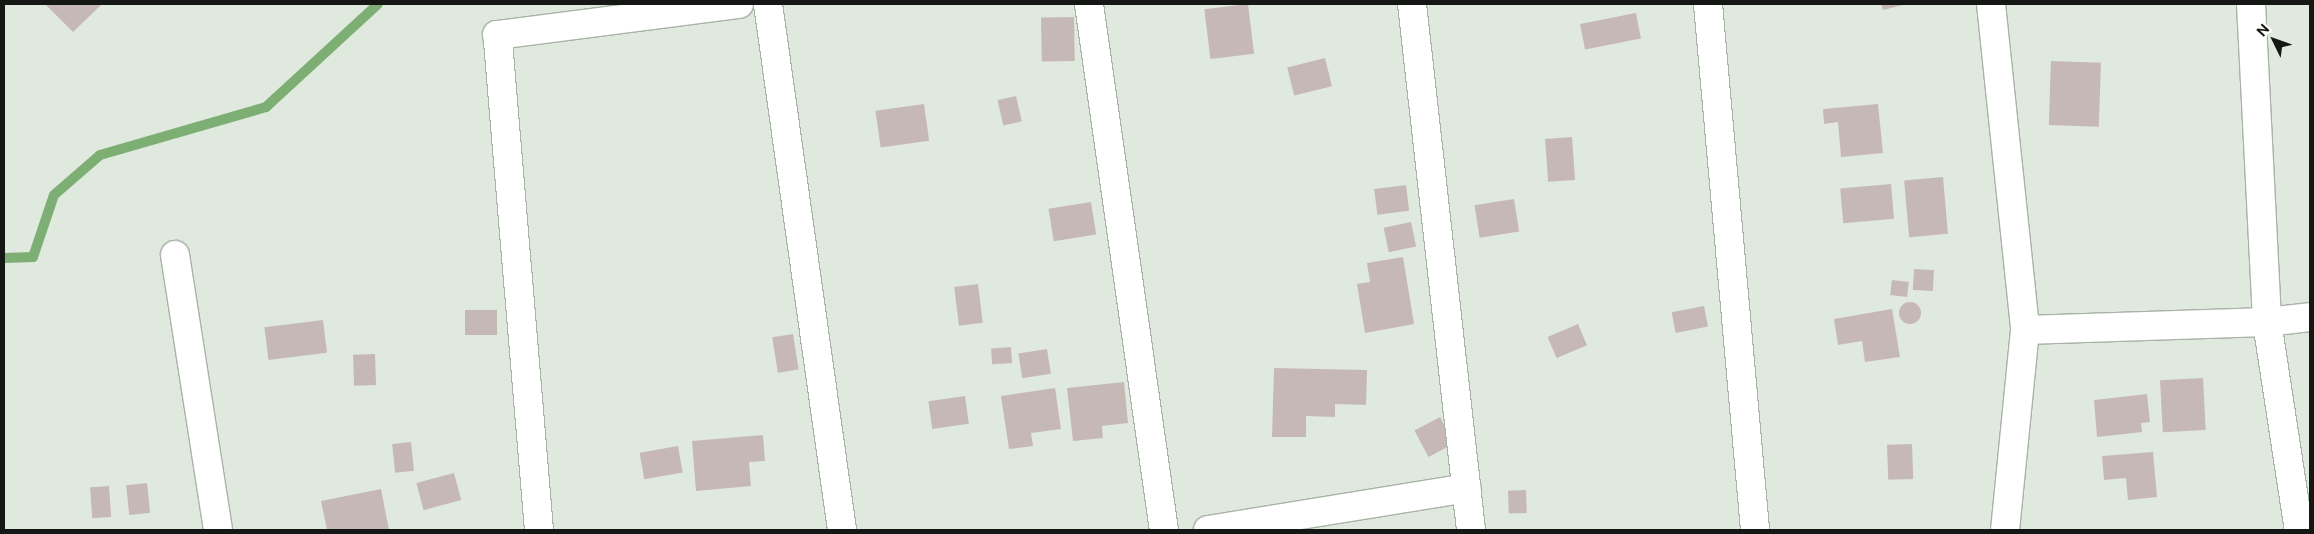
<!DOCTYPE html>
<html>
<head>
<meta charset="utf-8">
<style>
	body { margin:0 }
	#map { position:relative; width:2314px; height:534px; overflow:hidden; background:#e0e9de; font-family:"Public Sans",sans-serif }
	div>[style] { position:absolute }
	.stream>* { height:10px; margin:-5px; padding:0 5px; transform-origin:5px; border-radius:5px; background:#7dae74 }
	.building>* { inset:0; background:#c7b8b8; transform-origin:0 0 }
	.round { border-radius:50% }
	.roads { filter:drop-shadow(1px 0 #a9b2a7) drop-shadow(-1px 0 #a9b2a7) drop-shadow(0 1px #a9b2a7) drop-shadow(0 -1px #a9b2a7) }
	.street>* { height:28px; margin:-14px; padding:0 14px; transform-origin:14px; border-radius:14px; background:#fff }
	span { translate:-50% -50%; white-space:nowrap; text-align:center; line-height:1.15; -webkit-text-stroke:4px #fff; paint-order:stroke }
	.frame { position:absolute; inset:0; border:5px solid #141713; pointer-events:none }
	.north { position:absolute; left:2249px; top:15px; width:50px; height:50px; -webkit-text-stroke:4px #fff; paint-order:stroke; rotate:312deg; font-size:14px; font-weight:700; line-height:20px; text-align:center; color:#141713 }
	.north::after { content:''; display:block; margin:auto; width:18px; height:22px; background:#141713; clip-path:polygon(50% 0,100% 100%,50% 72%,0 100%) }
</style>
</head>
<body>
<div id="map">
	<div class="stream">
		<i style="left:4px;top:258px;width:29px;rotate:-2deg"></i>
		<i style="left:33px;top:257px;width:65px;rotate:-71.3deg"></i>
		<i style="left:54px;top:195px;width:61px;rotate:-41deg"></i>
		<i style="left:100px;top:155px;width:173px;rotate:-16.1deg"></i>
		<i style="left:266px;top:107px;width:152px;rotate:-42.6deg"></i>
	</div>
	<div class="building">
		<i style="clip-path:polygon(45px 4px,102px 4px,73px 32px)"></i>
		<i style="left:1248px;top:4px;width:50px;height:44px;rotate:83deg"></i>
		<i style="clip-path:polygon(1881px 4px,1907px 4px,1883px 10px)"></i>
		<i style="left:1636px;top:13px;width:26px;height:57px;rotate:79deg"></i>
		<i style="left:1074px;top:17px;width:44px;height:33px;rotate:89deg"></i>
		<i style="left:1325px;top:58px;width:29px;height:39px;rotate:76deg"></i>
		<i style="left:2051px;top:61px;width:50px;height:64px;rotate:2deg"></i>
		<i style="left:1016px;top:96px;width:26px;height:19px;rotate:77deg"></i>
		<i style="left:924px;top:104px;width:37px;height:49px;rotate:82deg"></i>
		<i style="clip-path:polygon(1878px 104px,1883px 153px,1841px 157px,1838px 122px,1824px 124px,1823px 109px)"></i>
		<i style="left:1572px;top:137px;width:43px;height:27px;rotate:86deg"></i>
		<i style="left:1943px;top:177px;width:57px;height:39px;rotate:85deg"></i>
		<i style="left:1891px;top:184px;width:35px;height:51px;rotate:85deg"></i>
		<i style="left:1406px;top:185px;width:26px;height:32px;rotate:83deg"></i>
		<i style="left:1514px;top:199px;width:33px;height:40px;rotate:81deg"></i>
		<i style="left:1091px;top:202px;width:33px;height:43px;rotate:81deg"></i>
		<i style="left:1411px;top:222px;width:25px;height:28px;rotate:78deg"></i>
		<i style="clip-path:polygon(1403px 257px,1414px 324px,1365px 333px,1357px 284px,1370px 282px,1367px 263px)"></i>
		<i style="left:1914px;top:269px;width:20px;height:21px;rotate:3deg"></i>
		<i style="left:1892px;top:280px;width:17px;height:15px;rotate:7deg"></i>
		<i style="left:978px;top:284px;width:39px;height:24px;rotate:83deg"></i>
		<i class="round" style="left:1899px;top:302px;width:22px;height:22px"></i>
		<i style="left:1704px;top:306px;width:21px;height:33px;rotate:79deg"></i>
		<i style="clip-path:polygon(1892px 309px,1900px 357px,1865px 362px,1862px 341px,1838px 345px,1834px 319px)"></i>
		<i style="left:465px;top:310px;width:32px;height:25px"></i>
		<i style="left:323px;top:320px;width:33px;height:59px;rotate:83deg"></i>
		<i style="left:1578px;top:324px;width:23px;height:33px;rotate:67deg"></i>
		<i style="left:793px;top:334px;width:36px;height:21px;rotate:81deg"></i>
		<i style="left:1011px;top:347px;width:16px;height:20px;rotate:86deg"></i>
		<i style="left:1047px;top:349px;width:25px;height:29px;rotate:81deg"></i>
		<i style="left:375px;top:354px;width:31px;height:22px;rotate:88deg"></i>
		<i style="clip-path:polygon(1274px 368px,1367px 370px,1366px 405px,1335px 404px,1335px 417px,1306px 416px,1306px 437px,1272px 437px)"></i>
		<i style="left:2203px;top:378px;width:52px;height:43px;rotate:87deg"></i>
		<i style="clip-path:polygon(1124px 382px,1128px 423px,1102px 426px,1103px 438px,1073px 441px,1067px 388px)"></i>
		<i style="clip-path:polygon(1055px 388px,1061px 429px,1031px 433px,1033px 446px,1009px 449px,1001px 396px)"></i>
		<i style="clip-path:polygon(2147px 394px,2150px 422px,2141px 423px,2142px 432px,2097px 437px,2094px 400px)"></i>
		<i style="left:965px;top:396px;width:28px;height:37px;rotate:82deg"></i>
		<i style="left:1440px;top:417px;width:30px;height:29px;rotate:62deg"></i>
		<i style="clip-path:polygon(763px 435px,765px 461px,749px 462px,751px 486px,696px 491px,692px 441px)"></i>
		<i style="left:411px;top:442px;width:29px;height:19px;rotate:84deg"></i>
		<i style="left:1912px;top:444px;width:35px;height:25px;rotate:88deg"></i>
		<i style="left:678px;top:446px;width:27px;height:39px;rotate:80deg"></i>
		<i style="clip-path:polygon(2153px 452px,2157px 497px,2128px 500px,2126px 478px,2104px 480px,2102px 456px)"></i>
		<i style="left:454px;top:473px;width:28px;height:39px;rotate:75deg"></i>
		<i style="left:147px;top:483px;width:30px;height:21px;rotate:84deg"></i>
		<i style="left:109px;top:486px;width:31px;height:19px;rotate:86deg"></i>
		<i style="clip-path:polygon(381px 489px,389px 530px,327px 530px,321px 501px)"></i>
		<i style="left:1526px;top:490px;width:23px;height:18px;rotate:88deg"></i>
	</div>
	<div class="roads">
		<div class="street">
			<i style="left:768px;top:4px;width:531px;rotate:81.99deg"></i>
			<i style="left:1089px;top:4px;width:531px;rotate:81.89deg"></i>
			<i style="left:1412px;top:4px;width:529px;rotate:83.6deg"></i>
			<i style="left:1708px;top:4px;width:528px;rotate:84.89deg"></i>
			<i style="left:1991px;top:4px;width:328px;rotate:84deg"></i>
			<i style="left:2025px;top:330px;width:201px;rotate:95.7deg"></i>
			<i style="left:2251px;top:4px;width:318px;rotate:87.1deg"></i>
			<i style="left:2267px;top:322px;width:210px;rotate:81.3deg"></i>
			<i style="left:175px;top:255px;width:278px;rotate:81.1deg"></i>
			<i style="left:2025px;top:330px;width:242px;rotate:-1.9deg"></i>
			<i style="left:2267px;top:322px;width:43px;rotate:-6.6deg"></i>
			<i style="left:539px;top:530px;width:497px;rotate:-94.8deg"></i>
			<i style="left:497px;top:35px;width:244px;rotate:-7.3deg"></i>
			<i style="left:1208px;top:530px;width:262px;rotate:-9.2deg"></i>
		</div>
	</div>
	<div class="frame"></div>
	<div class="north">N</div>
</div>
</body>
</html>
